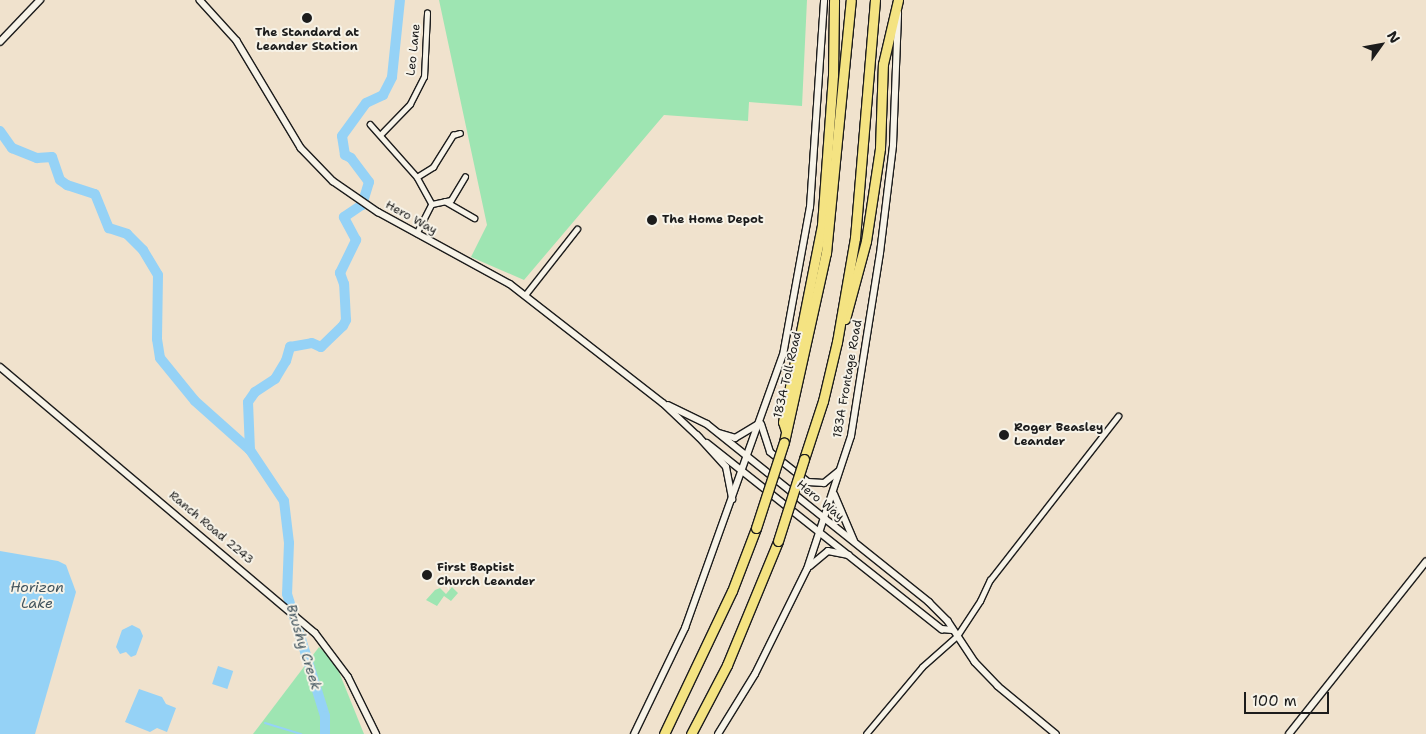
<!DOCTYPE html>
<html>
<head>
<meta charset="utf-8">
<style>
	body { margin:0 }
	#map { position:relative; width:1426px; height:734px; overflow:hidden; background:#f0e2cd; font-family:"Shantell Sans",sans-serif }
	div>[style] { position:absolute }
	.green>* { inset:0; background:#9ee5b2 }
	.water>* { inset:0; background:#95d2f6; transform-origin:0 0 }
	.stream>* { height:2px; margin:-1px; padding:0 1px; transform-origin:1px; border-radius:1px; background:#95d2f6 }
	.river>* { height:10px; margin:-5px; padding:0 5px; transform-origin:5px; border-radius:5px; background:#95d2f6 }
	.roads { filter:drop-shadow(1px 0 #1c1c1c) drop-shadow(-1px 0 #1c1c1c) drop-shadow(0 1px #1c1c1c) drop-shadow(0 -1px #1c1c1c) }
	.minor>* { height:4.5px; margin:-2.25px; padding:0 2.25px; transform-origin:2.25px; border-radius:2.25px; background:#f7f3e8 }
	.tertiary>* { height:5.5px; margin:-2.75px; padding:0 2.75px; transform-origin:2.75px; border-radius:2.75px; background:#f7f3e8 }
	.secondary>* { height:6px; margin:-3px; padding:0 3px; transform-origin:3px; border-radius:3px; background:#f7f3e8 }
	.motorway>* { height:9px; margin:-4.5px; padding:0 4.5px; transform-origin:4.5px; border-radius:4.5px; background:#f4e382 }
	.bridges { filter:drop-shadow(1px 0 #1c1c1c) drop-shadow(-1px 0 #1c1c1c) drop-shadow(0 1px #1c1c1c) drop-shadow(0 -1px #1c1c1c) }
	.motorway-bridge>* { height:9px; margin:-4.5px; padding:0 4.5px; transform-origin:4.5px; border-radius:4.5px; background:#f4e382 }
	.dots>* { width:14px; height:14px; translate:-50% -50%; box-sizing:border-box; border:2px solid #f7f3e8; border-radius:50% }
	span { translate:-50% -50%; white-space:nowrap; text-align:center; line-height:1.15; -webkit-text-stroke:4px #f7f3e8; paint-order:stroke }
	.poi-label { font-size:12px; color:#1c1c1c; font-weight:700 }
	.left { translate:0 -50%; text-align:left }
	.street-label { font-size:12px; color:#1c1c1c }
	.water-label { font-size:14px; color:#40535d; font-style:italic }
	.north { position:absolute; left:1356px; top:20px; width:50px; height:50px; -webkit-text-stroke:4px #f7f3e8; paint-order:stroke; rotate:58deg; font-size:14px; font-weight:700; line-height:20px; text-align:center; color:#1c1c1c }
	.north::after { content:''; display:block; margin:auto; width:18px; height:22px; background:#1c1c1c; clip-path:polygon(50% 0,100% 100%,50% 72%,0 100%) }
	.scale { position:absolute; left:1244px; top:692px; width:85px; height:22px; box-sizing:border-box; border:2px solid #1c1c1c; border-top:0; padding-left:6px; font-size:15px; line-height:18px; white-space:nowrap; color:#1c1c1c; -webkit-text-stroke:4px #f7f3e8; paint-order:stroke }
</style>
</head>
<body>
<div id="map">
	<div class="green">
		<i style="clip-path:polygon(439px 0,807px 0,802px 106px,749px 102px,748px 121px,664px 115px,524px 280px,471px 257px,487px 225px)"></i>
		<i style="clip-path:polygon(452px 587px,458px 593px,451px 601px,444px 596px,437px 606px,426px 600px,435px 590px,440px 588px,446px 594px)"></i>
		<i style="clip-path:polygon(319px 647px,335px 662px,364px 734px,253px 734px)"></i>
	</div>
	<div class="water">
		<i style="clip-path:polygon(0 551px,58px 561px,66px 565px,76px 592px,35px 734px,0 734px)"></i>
		<i style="clip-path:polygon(132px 625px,140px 629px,143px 636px,136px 655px,131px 657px,126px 652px,120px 654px,116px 647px,122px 630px)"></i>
		<i style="left:218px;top:666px;width:16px;height:19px;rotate:18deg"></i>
		<i style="clip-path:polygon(139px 689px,162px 697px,166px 704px,176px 708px,167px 732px,157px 728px,150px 732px,125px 722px)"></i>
	</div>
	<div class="stream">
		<i style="left:265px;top:723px;width:38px;rotate:17deg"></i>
	</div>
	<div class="river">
		<i style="left:0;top:131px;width:21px;rotate:55deg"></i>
		<i style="left:12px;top:148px;width:27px;rotate:22deg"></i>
		<i style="left:37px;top:158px;width:15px;rotate:-4deg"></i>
		<i style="left:52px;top:157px;width:24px;rotate:71deg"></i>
		<i style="left:60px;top:180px;width:9px;rotate:36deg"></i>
		<i style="left:67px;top:185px;width:29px;rotate:18deg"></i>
		<i style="left:95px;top:194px;width:37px;rotate:68deg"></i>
		<i style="left:109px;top:228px;width:19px;rotate:18deg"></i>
		<i style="left:127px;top:234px;width:23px;rotate:45deg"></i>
		<i style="left:143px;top:250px;width:29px;rotate:59deg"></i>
		<i style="left:158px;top:275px;width:64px;rotate:90.9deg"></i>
		<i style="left:157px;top:339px;width:19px;rotate:81deg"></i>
		<i style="left:160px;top:358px;width:55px;rotate:50.9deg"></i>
		<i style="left:195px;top:401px;width:74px;rotate:41.7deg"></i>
		<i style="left:250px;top:450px;width:61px;rotate:56.3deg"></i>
		<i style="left:284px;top:501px;width:42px;rotate:83.2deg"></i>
		<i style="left:289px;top:543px;width:51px;rotate:92.2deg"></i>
		<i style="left:287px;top:594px;width:128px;rotate:72.7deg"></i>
		<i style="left:325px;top:716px;width:18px;rotate:90deg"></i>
		<i style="left:250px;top:450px;width:48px;rotate:-92.4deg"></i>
		<i style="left:248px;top:402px;width:12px;rotate:-55deg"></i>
		<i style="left:255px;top:392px;width:24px;rotate:-33deg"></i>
		<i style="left:275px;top:379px;width:21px;rotate:-59deg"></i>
		<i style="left:286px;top:361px;width:15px;rotate:-74deg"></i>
		<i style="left:290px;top:347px;width:22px;rotate:-10deg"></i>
		<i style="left:312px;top:343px;width:10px;rotate:24deg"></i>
		<i style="left:321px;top:347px;width:30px;rotate:-44deg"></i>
		<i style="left:343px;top:326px;width:7px;rotate:-63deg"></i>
		<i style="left:346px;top:320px;width:36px;rotate:-93deg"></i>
		<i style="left:344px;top:284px;width:12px;rotate:-110deg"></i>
		<i style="left:340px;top:273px;width:37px;rotate:-64deg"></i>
		<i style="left:356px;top:240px;width:26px;rotate:-118deg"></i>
		<i style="left:344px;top:217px;width:22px;rotate:-34deg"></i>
		<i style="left:362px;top:205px;width:24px;rotate:-73deg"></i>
		<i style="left:369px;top:182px;width:30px;rotate:-127deg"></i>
		<i style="left:351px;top:158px;width:7px;rotate:-153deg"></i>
		<i style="left:345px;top:155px;width:19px;rotate:-99deg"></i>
		<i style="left:342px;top:136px;width:41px;rotate:-54deg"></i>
		<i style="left:366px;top:103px;width:19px;rotate:-25deg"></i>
		<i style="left:383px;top:95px;width:20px;rotate:-63deg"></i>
		<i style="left:392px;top:77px;width:77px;rotate:-84.1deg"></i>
	</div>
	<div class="roads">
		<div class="minor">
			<i style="left:370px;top:124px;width:71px;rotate:48.4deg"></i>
			<i style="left:417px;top:177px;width:31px;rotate:61deg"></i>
			<i style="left:432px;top:204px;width:33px;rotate:117deg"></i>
			<i style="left:380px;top:135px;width:43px;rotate:-45.9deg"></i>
			<i style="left:410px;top:104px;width:30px;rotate:-63deg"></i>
			<i style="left:424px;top:77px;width:64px;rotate:-87.3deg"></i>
			<i style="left:417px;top:177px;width:19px;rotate:-32deg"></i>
			<i style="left:433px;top:167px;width:38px;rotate:-58deg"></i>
			<i style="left:453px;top:135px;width:7px;rotate:-16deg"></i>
			<i style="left:445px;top:201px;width:34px;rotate:30deg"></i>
			<i style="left:432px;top:204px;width:19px;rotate:-12deg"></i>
			<i style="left:451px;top:200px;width:27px;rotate:-59deg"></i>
			<i style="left:525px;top:295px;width:84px;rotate:-51.8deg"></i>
			<i style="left:866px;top:734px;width:87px;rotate:-50.1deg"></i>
			<i style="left:922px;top:667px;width:47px;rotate:-41.5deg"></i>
			<i style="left:957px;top:636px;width:42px;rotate:-56.7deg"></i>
			<i style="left:980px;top:601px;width:23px;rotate:-65deg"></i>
			<i style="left:990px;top:580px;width:208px;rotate:-52deg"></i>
		</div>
		<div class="tertiary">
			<i style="left:200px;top:0;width:55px;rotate:47.9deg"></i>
			<i style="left:237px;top:41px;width:125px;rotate:59.1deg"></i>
			<i style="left:301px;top:148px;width:46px;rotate:45.9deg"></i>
			<i style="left:333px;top:181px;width:55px;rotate:34.6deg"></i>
			<i style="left:378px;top:212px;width:150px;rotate:28.6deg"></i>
			<i style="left:510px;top:284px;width:194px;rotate:37.9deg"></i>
			<i style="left:663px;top:403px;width:50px;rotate:43.4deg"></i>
			<i style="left:0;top:42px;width:58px;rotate:-46.4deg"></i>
			<i style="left:668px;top:405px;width:43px;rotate:26deg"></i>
			<i style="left:707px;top:424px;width:285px;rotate:38.7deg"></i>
			<i style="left:929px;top:602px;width:27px;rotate:45deg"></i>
			<i style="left:948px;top:621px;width:49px;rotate:56.6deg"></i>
			<i style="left:975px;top:662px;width:33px;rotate:46deg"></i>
			<i style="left:998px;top:686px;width:75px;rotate:39.6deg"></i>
			<i style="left:707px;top:443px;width:300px;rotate:38.4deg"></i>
			<i style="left:942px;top:629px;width:10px;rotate:6deg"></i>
			<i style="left:1289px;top:734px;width:220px;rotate:-51.5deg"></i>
		</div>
		<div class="secondary">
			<i style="left:0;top:367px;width:412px;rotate:40.2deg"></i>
			<i style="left:315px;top:633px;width:55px;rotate:53.1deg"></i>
			<i style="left:348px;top:677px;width:64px;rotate:63.8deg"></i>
			<i style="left:761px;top:424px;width:29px;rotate:72deg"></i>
			<i style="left:770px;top:452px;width:48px;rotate:38.3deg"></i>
			<i style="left:808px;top:482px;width:16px;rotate:4deg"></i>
			<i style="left:824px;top:483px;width:19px;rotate:-39deg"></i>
			<i style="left:719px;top:433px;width:17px;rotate:17deg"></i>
			<i style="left:735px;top:438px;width:29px;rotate:-31deg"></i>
			<i style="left:697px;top:435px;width:43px;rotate:47.8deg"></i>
			<i style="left:726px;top:467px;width:33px;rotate:79deg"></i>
			<i style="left:834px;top:494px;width:51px;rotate:66.9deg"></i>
			<i style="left:810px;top:566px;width:23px;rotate:-40deg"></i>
			<i style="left:828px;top:551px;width:21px;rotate:11deg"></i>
			<i style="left:634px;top:734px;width:118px;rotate:-64.3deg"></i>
			<i style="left:685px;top:628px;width:290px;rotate:-70.3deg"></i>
			<i style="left:783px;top:355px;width:150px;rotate:-79.7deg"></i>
			<i style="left:810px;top:207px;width:207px;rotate:-86.1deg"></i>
			<i style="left:718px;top:734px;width:70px;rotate:-58.3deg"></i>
			<i style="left:755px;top:674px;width:117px;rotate:-63.7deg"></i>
			<i style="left:807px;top:569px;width:140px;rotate:-71.7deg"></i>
			<i style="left:851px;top:436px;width:185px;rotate:-81deg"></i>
			<i style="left:880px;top:253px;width:109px;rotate:-83.1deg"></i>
			<i style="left:893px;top:145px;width:132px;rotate:-87.8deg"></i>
		</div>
		<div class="motorway">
			<i style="left:845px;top:319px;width:81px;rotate:-74.9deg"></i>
			<i style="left:866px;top:241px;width:94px;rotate:-81.4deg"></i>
			<i style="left:880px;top:148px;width:84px;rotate:-88deg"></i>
			<i style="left:883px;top:64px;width:66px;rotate:-76.8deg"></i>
			<i style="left:786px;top:431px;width:9px;rotate:-108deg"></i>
			<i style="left:783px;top:422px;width:201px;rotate:-78.8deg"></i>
			<i style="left:822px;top:225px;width:150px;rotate:-85.8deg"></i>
			<i style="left:833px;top:75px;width:75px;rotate:-89.2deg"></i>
			<i style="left:784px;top:442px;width:194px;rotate:-77.5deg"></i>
			<i style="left:826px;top:253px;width:254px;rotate:-84.4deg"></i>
			<i style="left:804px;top:459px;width:61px;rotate:-71.9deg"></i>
			<i style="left:823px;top:401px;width:61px;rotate:-76.7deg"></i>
			<i style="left:837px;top:342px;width:106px;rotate:-80.2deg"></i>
			<i style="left:855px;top:238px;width:239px;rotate:-85.2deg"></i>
			<i style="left:664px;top:734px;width:158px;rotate:-64.6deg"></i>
			<i style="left:732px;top:591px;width:67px;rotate:-69.1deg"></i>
			<i style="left:691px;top:734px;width:78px;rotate:-62.4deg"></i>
			<i style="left:727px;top:665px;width:134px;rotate:-67.6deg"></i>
		</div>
	</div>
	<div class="bridges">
		<div class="motorway-bridge">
			<i style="left:756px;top:528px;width:90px;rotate:-72deg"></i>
			<i style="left:778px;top:541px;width:86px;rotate:-72.4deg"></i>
		</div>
	</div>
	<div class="dots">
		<i style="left:307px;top:18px;background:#1c1c1c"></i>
		<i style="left:652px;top:220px;background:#1c1c1c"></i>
		<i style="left:1004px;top:435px;background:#1c1c1c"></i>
		<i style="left:427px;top:575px;background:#1c1c1c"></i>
	</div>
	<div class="poi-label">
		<span style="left:307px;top:40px">The Standard at<br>Leander Station</span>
		<span class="left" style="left:662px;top:220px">The Home Depot</span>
		<span class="left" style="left:1014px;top:435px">Roger Beasley<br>Leander</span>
		<span class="left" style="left:437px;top:575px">First Baptist<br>Church Leander</span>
	</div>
	<div class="street-label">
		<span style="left:414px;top:50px;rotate:-84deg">Leo Lane</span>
		<span style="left:411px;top:218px;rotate:29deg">Hero Way</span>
		<span style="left:788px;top:375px;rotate:-77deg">183A Toll Road</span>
		<span style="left:848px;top:379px;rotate:-80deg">183A Frontage Road</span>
		<span style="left:820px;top:501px;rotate:39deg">Hero Way</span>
		<span style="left:211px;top:528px;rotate:40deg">Ranch Road 2243</span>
	</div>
	<div class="water-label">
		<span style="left:37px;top:595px">Horizon<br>Lake</span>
		<span style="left:304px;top:647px;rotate:73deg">Brushy Creek</span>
	</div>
	<div class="north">N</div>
	<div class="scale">100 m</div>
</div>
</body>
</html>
